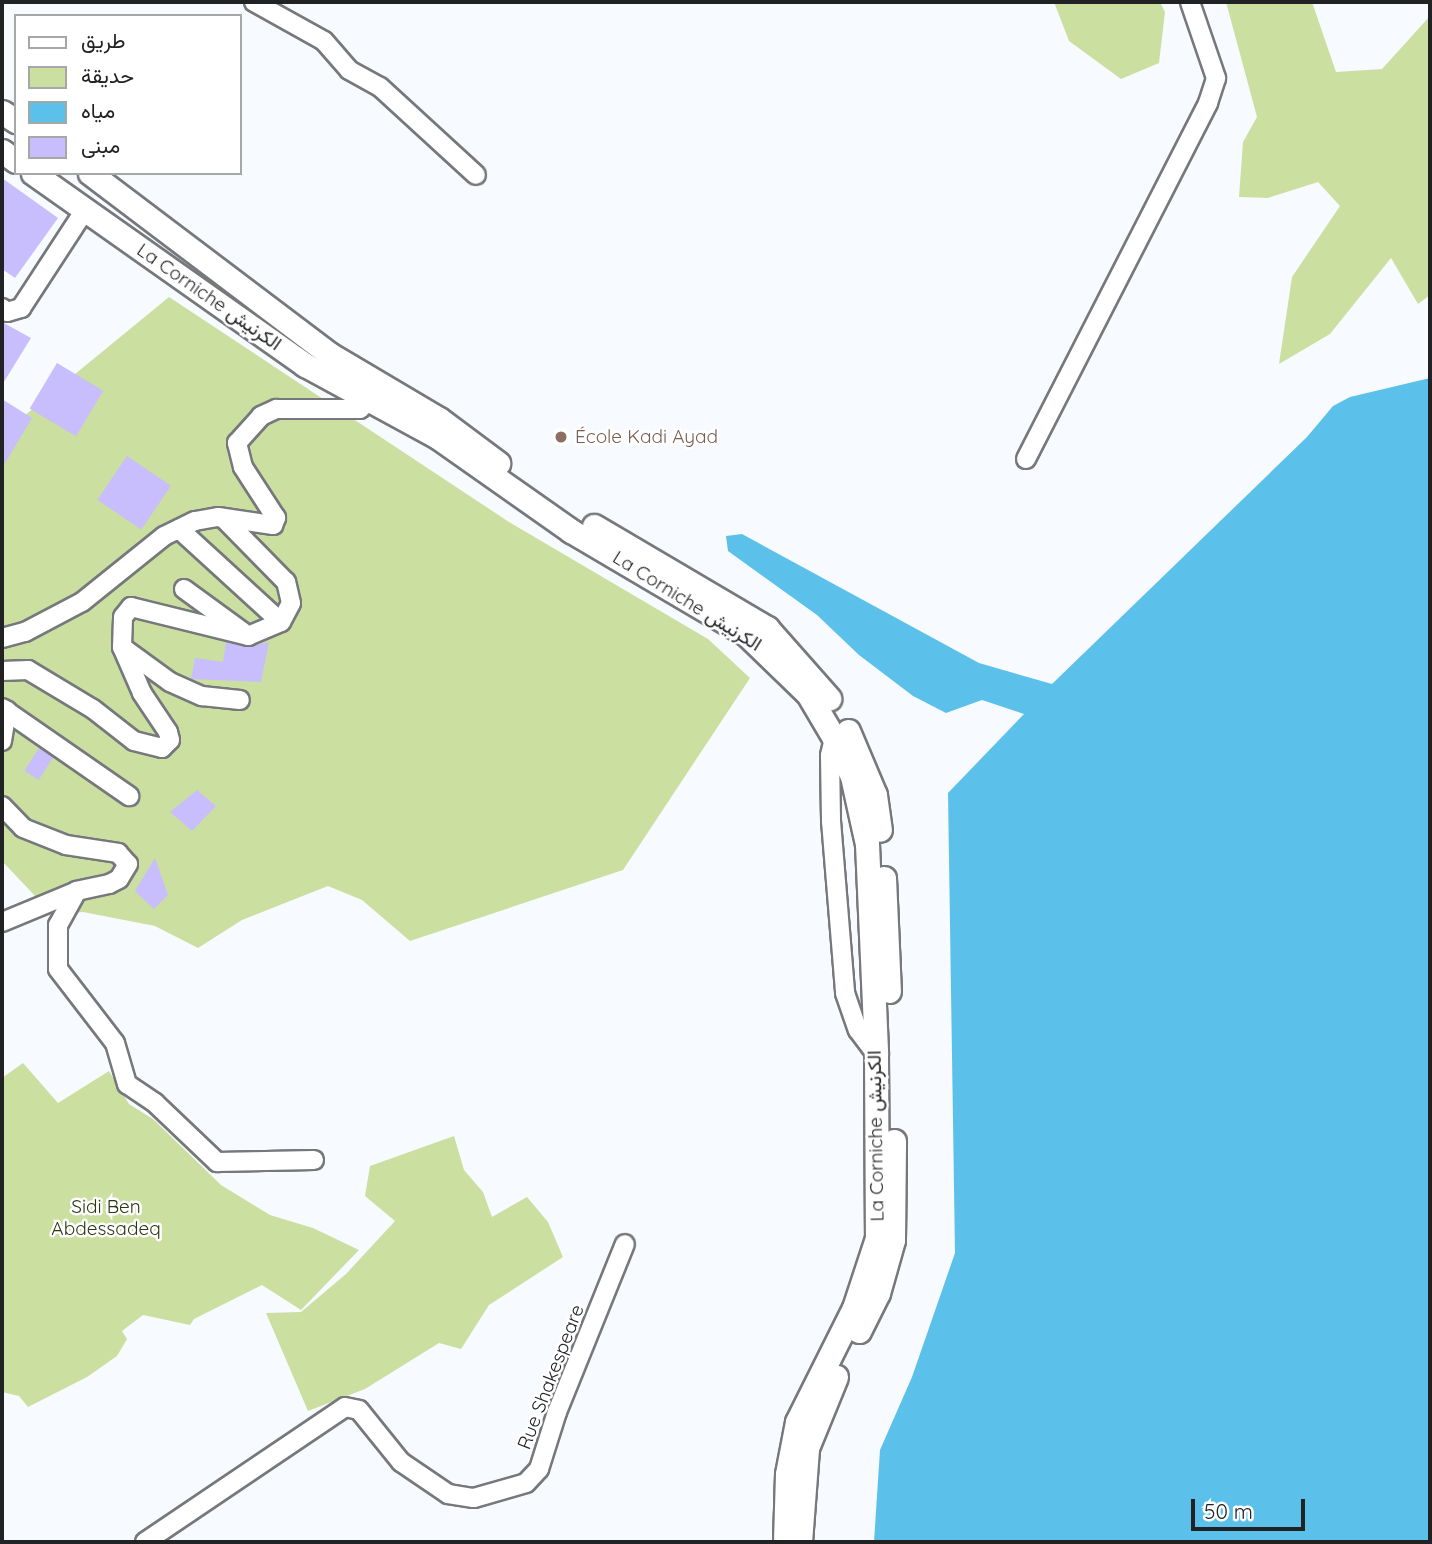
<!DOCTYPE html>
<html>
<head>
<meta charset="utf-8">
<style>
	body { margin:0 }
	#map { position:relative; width:1432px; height:1544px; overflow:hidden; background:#f7faff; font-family:Quicksand,Vazirmatn,sans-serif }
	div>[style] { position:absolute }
	.green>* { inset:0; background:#cbdfa1 }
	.water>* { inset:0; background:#5cc1ea }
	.building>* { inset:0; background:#c8bdfd; transform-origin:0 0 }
	.roads { filter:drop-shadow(2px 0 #76787c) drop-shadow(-2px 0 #76787c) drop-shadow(0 2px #76787c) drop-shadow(0 -2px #76787c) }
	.minor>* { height:18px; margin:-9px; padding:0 9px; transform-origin:9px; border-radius:9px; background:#fff }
	.major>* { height:23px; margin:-11.5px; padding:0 11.5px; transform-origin:11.5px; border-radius:11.5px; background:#fff }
	.dots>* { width:19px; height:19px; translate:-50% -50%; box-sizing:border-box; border:4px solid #fff; border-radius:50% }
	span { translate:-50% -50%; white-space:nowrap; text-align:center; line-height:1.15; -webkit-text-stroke:5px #fff; paint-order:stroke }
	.street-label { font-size:19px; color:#212224 }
	.education-label { font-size:19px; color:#785e54 }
	.left { translate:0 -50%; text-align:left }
	.park-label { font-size:19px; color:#2c3613 }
	.frame { position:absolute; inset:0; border:4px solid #212224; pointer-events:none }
	.legend { position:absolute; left:14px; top:14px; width:228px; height:161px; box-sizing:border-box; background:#fff; border:2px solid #a6a7a7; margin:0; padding:9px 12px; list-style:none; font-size:21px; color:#212224 }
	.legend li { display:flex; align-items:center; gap:14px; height:35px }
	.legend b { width:35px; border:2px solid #a6a7a7 }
	.scale { position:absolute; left:1191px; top:1499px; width:114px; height:32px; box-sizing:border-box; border:4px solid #212224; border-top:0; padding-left:9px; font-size:21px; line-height:24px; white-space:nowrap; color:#212224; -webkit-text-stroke:5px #fff; paint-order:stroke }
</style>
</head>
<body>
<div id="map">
	<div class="green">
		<i style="clip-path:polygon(1054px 2px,1160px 2px,1165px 12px,1159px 63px,1121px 79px,1069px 41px)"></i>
		<i style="clip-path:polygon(1226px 2px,1312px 2px,1336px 72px,1382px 69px,1430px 16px,1430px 295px,1418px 304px,1391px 258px,1330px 334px,1279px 364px,1292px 277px,1340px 206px,1318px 182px,1268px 198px,1239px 197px,1243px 142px,1257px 117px)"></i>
		<i style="clip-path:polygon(169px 297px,509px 522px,708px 639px,750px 678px,623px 870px,410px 941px,362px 900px,328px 886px,242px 920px,198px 948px,155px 926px,83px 912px,53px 915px,2px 861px,2px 434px)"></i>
		<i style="clip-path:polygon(23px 1063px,58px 1103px,109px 1071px,129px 1104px,153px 1119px,221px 1185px,270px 1215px,313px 1228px,359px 1250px,301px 1310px,262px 1285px,194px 1319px,190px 1325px,143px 1315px,122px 1331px,127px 1339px,117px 1356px,87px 1377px,28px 1407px,19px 1396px,2px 1392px,2px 1078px)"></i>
		<i style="clip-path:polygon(454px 1136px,464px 1170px,483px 1192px,492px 1217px,527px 1197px,548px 1222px,563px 1257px,489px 1305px,461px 1349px,439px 1343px,365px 1389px,308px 1411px,266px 1313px,301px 1312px,346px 1274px,395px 1221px,365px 1196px,370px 1166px)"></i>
	</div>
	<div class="water">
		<i style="clip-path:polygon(1430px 378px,1430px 1542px,874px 1542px,880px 1450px,912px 1377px,955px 1253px,948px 793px,1024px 714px,982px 700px,946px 713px,913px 696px,859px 655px,817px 615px,728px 551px,726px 536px,742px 534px,979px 663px,1052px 684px,1307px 437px,1333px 406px,1350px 397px)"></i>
	</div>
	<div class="building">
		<i style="clip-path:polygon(2px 178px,58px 218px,15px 278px,2px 269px)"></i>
		<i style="clip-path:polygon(2px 322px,31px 338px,2px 385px)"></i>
		<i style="left:57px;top:363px;width:54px;height:53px;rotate:31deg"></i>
		<i style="clip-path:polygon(2px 399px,32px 418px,2px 468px)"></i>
		<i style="left:127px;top:456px;width:53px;height:53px;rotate:34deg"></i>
		<i style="clip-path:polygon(226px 642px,246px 647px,269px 642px,261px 682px,191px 679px,195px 658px,223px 662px)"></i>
		<i style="left:39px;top:748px;width:17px;height:27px;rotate:33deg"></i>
		<i style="clip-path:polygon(197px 790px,216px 806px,192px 831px,170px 812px)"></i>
		<i style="clip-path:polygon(155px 858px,168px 895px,154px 909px,135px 891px)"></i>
	</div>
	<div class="roads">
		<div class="minor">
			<i style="left:254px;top:2px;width:80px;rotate:29.1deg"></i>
			<i style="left:324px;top:41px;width:38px;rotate:49deg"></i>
			<i style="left:349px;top:70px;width:35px;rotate:29deg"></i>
			<i style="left:380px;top:87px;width:130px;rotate:42.5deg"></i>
			<i style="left:2px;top:308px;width:6px;rotate:39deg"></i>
			<i style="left:7px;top:312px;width:15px;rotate:-16deg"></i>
			<i style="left:21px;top:308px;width:117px;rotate:-56.9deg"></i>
			<i style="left:1026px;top:459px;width:400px;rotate:-62.9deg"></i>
			<i style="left:1208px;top:103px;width:26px;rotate:-72deg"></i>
			<i style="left:1216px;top:78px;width:80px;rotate:-108.9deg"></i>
			<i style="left:179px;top:529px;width:138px;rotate:42.4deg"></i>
			<i style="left:184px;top:589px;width:73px;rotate:36.1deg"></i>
			<i style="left:2px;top:638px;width:24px;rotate:-15deg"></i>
			<i style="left:25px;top:632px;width:64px;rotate:-27.8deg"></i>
			<i style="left:82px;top:602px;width:105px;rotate:-38.8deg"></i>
			<i style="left:164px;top:536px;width:34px;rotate:-26deg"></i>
			<i style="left:195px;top:521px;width:23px;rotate:-10deg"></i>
			<i style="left:218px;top:517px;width:56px;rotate:8.3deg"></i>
			<i style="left:273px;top:525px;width:8px;rotate:-67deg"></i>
			<i style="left:276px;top:518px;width:61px;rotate:-122.9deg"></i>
			<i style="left:243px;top:467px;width:25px;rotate:-104deg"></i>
			<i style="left:237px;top:443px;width:36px;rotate:-48deg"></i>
			<i style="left:261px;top:416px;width:17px;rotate:-25deg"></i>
			<i style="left:276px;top:409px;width:84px"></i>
			<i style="left:360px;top:409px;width:25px;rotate:-43deg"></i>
			<i style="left:122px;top:647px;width:59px;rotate:36.1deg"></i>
			<i style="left:170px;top:682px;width:35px;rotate:24deg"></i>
			<i style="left:202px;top:696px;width:38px;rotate:6deg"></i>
			<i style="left:2px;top:671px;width:26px;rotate:-2deg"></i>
			<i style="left:28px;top:670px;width:76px;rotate:31deg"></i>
			<i style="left:93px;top:709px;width:52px;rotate:38deg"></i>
			<i style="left:134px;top:741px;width:29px;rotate:14deg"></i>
			<i style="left:162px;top:748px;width:11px;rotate:-45deg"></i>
			<i style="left:170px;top:740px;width:8px;rotate:-104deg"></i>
			<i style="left:168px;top:732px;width:47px;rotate:-123.7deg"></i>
			<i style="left:142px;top:693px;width:50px;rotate:-113.5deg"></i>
			<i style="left:122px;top:647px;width:30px;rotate:-88deg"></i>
			<i style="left:123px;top:617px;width:13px;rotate:-51deg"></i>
			<i style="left:131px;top:607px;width:121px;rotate:13.9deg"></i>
			<i style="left:248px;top:636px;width:36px;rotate:-23deg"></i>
			<i style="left:281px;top:622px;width:21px;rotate:-62deg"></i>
			<i style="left:291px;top:603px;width:22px;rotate:-103deg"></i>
			<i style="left:286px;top:582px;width:90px;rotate:-134.5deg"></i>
			<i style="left:2px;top:708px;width:155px;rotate:34.7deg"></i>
			<i style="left:834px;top:738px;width:18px;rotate:103deg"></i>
			<i style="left:830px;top:756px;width:65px;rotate:89.1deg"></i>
			<i style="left:831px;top:821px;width:173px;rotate:85.3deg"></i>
			<i style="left:845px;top:993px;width:39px;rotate:71deg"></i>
			<i style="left:858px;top:1030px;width:30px;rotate:53deg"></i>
			<i style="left:2px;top:741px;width:31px;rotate:-81deg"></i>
			<i style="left:2px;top:806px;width:30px;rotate:46deg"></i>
			<i style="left:23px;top:828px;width:46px;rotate:21.6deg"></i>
			<i style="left:66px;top:845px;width:53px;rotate:8.7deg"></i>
			<i style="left:118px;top:853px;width:15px;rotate:48deg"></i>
			<i style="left:128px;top:864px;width:17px;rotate:121deg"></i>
			<i style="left:119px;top:879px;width:11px;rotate:153deg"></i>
			<i style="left:109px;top:884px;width:33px;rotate:168deg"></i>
			<i style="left:77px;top:891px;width:81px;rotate:157.5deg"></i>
			<i style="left:77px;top:891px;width:39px;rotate:119deg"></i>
			<i style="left:58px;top:925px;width:44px;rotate:90deg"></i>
			<i style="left:58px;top:969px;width:93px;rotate:52.4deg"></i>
			<i style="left:115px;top:1043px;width:43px;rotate:73.7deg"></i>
			<i style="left:127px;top:1084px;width:34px;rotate:34deg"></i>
			<i style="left:155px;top:1103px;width:86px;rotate:43.6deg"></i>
			<i style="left:217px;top:1162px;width:97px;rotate:-1.2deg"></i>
			<i style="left:145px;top:1542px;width:241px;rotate:-34deg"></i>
			<i style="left:345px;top:1407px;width:14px;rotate:12deg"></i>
			<i style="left:359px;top:1410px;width:67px;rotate:51.1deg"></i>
			<i style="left:401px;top:1462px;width:57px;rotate:34.2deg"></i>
			<i style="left:448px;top:1494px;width:26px;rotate:9deg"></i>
			<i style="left:474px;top:1498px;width:54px;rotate:-16.1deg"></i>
			<i style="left:526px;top:1483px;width:19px;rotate:-47deg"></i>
			<i style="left:539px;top:1469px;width:60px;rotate:-72.5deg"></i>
			<i style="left:557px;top:1412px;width:181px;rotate:-68deg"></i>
		</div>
		<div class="major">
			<i style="left:2px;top:112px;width:17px;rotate:33deg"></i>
			<i style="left:2px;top:151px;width:17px;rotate:36deg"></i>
			<i style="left:33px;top:173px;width:333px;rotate:35.2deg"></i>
			<i style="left:305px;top:365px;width:149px;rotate:28.5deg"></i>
			<i style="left:436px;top:436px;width:165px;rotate:35.1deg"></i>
			<i style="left:571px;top:531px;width:203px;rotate:30.5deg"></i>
			<i style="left:746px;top:634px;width:86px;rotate:44.1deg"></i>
			<i style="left:808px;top:694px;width:51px;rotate:59.4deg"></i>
			<i style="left:834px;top:738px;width:42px;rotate:64.7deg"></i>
			<i style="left:852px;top:776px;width:70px;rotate:77.6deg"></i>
			<i style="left:867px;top:844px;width:210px;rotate:87.5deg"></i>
			<i style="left:876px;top:1054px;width:184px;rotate:89.7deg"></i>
			<i style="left:877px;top:1238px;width:74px;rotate:108.2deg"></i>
			<i style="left:854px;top:1308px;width:127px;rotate:116.6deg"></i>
			<i style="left:797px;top:1422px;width:53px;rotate:100.9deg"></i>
			<i style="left:787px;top:1474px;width:68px;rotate:91.7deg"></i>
			<i style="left:90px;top:173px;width:300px;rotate:37.1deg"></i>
			<i style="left:329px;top:354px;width:128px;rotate:30.6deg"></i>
			<i style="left:439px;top:419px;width:74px;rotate:36.7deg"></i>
			<i style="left:594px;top:526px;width:201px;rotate:30.5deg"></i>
			<i style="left:767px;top:628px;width:94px;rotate:48.5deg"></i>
			<i style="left:848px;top:731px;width:69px;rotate:67.1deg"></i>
			<i style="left:875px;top:795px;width:35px;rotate:82deg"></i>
			<i style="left:884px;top:878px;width:113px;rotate:87.5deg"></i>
			<i style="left:859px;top:1331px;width:42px;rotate:-63.4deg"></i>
			<i style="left:878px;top:1293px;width:55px;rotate:-74.2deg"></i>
			<i style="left:893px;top:1240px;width:99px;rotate:-89.4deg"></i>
			<i style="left:800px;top:1542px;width:94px;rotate:-85.7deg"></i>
			<i style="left:807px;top:1448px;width:77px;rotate:-67.8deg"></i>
		</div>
	</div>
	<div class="dots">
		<i style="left:561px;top:437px;background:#8d6e63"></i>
	</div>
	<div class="street-label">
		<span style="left:209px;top:297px;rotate:35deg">La Corniche الكرنيش</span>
		<span style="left:687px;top:601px;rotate:32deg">La Corniche الكرنيش</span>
		<span style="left:876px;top:1136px;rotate:-91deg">La Corniche الكرنيش</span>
		<span style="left:551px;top:1377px;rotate:-69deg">Rue Shakespeare</span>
	</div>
	<div class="education-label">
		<span class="left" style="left:575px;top:437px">École Kadi Ayad</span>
	</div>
	<div class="park-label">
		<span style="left:106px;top:1218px">Sidi Ben<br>Abdessadeq</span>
	</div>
	<div class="frame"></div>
	<ul class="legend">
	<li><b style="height:9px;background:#fff"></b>طريق</li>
	<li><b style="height:19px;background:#cbdfa1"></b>حديقة</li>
	<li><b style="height:19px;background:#5cc1ea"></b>مياه</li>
	<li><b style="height:19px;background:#c8bdfd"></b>مبنى</li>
	</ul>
	<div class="scale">50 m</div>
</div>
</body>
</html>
